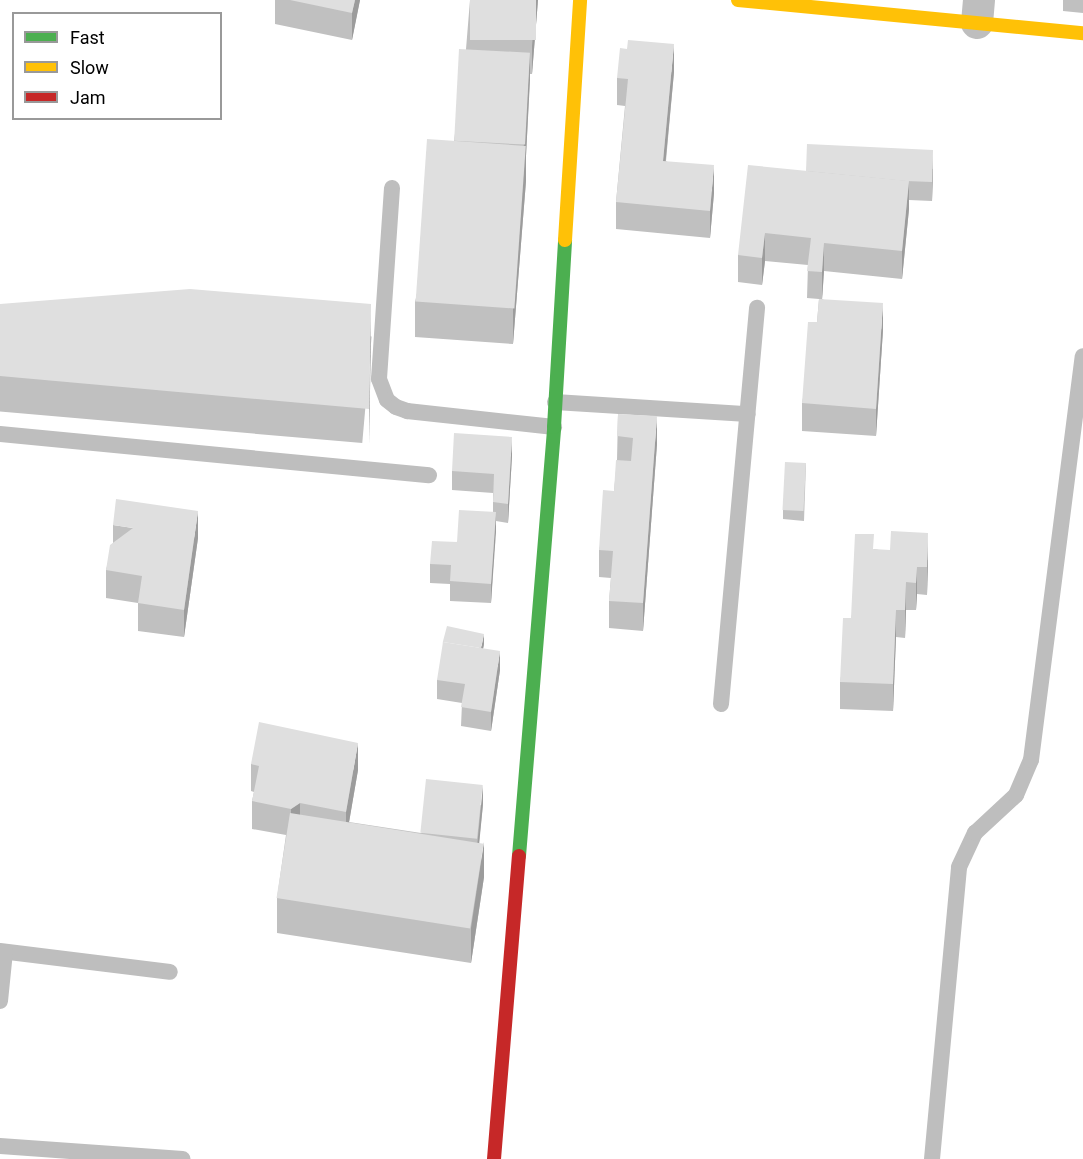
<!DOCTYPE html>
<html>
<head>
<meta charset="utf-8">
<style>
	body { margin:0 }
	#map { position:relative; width:1083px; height:1159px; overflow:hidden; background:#fff; font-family:Roboto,sans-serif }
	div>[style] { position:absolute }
	.lane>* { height:16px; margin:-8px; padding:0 8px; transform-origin:8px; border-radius:8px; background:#bebebe }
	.street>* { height:32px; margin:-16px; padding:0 16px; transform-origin:16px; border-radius:16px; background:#bebebe }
	.fast>* { height:14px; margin:-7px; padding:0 7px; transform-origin:7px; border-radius:7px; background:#4caf50 }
	.slow>* { height:14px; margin:-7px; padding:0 7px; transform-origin:7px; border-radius:7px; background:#ffc107 }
	.jam>* { height:14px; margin:-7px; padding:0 7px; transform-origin:7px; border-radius:7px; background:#c62828 }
	.wall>* { inset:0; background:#c0c0c0; transform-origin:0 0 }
	.shaded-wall>* { inset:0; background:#9c9c9c }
	.building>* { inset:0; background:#dfdfdf; transform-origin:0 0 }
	span { translate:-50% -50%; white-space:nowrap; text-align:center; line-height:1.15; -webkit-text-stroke:6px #fff; paint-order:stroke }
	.legend { position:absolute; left:12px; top:12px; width:210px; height:108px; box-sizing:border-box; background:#fff; border:2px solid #999; margin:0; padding:8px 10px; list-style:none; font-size:18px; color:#000 }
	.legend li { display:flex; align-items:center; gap:12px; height:30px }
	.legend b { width:30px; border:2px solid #999 }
</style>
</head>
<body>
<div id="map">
	<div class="lane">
		<i style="left:392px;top:188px;width:191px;rotate:93.9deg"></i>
		<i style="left:379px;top:379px;width:22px;rotate:69deg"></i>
		<i style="left:387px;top:400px;width:11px;rotate:38deg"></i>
		<i style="left:396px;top:407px;width:12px;rotate:20deg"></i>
		<i style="left:407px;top:411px;width:148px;rotate:6.2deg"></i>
		<i style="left:555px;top:402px;width:193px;rotate:3.6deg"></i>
		<i style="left:0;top:434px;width:431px;rotate:5.5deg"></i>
		<i style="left:721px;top:704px;width:398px;rotate:-84.8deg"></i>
		<i style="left:0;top:951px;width:171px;rotate:7deg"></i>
		<i style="left:0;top:1001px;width:49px;rotate:-84.2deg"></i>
		<i style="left:0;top:1146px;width:183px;rotate:4.1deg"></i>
		<i style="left:932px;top:1159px;width:293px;rotate:-84.7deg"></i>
		<i style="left:959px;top:867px;width:38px;rotate:-65deg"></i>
		<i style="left:975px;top:833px;width:56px;rotate:-42.8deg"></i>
		<i style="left:1016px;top:795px;width:38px;rotate:-67deg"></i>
		<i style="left:1031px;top:760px;width:407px;rotate:-82.7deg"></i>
	</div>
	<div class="street">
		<i style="left:977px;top:23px;width:23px;rotate:-85deg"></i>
	</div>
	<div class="fast">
		<i style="left:519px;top:856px;width:430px;rotate:-85.3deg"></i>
		<i style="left:554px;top:427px;width:187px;rotate:-86.6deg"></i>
	</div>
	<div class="slow">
		<i style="left:738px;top:0;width:347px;rotate:5.5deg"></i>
		<i style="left:565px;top:240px;width:240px;rotate:-86.4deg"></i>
	</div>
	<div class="jam">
		<i style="left:494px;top:1159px;width:304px;rotate:-85.3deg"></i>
	</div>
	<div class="wall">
		<i style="clip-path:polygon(275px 0,360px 0,352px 40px,275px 24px)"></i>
		<i style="clip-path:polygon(470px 0,538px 0,532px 74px,530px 74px,526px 156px,526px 181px,513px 344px,415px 337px,415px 302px,454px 141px,466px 49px)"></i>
		<i style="clip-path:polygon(1063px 0,1083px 0,1083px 13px,1063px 11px)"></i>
		<i style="clip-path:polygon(674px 72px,666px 161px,714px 193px,710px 238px,616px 229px,616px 202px,625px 106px,617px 105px,617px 78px)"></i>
		<i style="clip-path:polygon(933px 169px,932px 201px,909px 200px,909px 209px,902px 279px,824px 271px,822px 299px,883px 330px,876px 436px,802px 431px,802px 403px,817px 322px,819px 299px,807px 298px,808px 265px,765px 261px,762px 285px,738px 282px,738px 255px,806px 171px)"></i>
		<i style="left:0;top:304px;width:373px;height:107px;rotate:5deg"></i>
		<i style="clip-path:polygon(618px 414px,657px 444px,643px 631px,609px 628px,609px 601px,611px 578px,599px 577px,599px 550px,614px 491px,617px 460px)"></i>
		<i style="clip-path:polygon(512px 456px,508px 523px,496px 521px,491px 603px,450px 601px,450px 584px,430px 583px,430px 564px,493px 512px,493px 493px,452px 490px,452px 471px)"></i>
		<i style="clip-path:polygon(806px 463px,804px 521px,783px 519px,783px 510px)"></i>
		<i style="clip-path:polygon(113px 525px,198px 538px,184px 637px,138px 631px,138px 603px,106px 598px,106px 570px,113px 543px)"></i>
		<i style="clip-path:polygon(874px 549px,928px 560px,927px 595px,917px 594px,916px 610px,906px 610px,905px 638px,896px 637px,893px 711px,840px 709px,840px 682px,851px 618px)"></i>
		<i style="clip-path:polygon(484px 644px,483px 649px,500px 670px,491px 731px,461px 726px,462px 703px,437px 699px,437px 680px)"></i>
		<i style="clip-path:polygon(251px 764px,358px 770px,349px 822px,421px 833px,483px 804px,479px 842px,484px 877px,471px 963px,277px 933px,277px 898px,286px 835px,252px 829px,252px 801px,254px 792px,251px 791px)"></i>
	</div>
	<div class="shaded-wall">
		<i style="clip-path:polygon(355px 0,360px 0,352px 40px,352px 13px)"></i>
		<i style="clip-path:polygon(536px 0,538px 0,532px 74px,532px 46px)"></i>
		<i style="clip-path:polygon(674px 44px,674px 72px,663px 188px,663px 161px)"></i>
		<i style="clip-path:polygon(530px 53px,530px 80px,526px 156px,526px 181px,513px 344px,513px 309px)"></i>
		<i style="clip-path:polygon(933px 150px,933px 169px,932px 201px,932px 182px)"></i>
		<i style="clip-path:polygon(714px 165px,714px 193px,710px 238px,710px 211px)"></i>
		<i style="clip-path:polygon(909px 181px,909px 209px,902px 279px,902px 251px)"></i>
		<i style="clip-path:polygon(765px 233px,765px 261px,762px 285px,762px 258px)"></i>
		<i style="clip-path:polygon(824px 243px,824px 271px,822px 300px,822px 272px)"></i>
		<i style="clip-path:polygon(883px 303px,883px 330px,876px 436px,876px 409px)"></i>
		<i style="clip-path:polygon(371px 304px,371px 339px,369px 444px,369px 409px)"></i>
		<i style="clip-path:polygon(657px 416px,657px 444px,643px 631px,643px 603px)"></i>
		<i style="clip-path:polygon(512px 437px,512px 456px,508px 523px,508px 504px)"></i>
		<i style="clip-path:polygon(198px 511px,198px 538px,184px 637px,184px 610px)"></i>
		<i style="clip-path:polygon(496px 512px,496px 532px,491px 603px,491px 584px)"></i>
		<i style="clip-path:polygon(928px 533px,928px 560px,927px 595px,927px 567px)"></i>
		<i style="clip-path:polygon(917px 567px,917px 594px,916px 610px,916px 583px)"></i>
		<i style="clip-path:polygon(906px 582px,906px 610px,905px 638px,905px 610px)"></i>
		<i style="clip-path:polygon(896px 610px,896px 637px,893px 711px,893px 684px)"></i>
		<i style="clip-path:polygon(484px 634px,484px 644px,480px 664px,480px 654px)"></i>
		<i style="clip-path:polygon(500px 651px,500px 670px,491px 731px,491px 712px)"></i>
		<i style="clip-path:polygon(358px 743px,358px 770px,346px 840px,346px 812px)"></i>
		<i style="clip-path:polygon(483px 785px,483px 804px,477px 866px,477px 847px)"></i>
		<i style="clip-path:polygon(300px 803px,300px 831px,291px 836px,291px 809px)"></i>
		<i style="clip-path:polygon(484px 842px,484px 877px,471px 963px,471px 928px)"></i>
	</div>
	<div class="building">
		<i style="clip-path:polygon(290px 0,355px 0,352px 13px)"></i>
		<i style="left:470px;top:0;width:66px;height:40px"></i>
		<i style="clip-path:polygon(628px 40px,674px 44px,663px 161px,714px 165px,710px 211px,616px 202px,628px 79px,617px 78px,620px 48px,627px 49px)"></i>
		<i style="left:459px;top:49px;width:71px;height:92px;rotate:3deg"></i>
		<i style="left:427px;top:139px;width:99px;height:163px;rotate:4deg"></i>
		<i style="clip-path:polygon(807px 144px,933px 150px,932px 182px,906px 181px,806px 171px)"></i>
		<i style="clip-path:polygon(748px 165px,909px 181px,902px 251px,824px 243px,822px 272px,807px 271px,811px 238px,765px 233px,762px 258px,738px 255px)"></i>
		<i style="clip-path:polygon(190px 289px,371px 304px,369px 409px,0 376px,0 304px)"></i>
		<i style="clip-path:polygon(819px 299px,883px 303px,876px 409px,802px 403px,808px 322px,817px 322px)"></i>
		<i style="clip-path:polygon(618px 414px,657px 416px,643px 603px,609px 601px,613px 551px,599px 550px,603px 490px,614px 491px,616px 460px,631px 461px,633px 438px,617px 436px)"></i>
		<i style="clip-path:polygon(454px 433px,512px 437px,508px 504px,493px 502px,494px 474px,452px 471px)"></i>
		<i style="left:785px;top:462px;width:21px;height:48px;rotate:3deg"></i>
		<i style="clip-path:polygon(116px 499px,198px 511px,184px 610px,138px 603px,142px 576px,106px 570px,110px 545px,133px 528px,113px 525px)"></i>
		<i style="clip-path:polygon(459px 510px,496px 512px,491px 584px,450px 581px,451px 565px,430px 564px,432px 541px,457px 542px)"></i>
		<i style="clip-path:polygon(891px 531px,928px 533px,927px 567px,917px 567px,916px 583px,906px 582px,905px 610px,896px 610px,893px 684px,840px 682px,843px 618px,851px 618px,855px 534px,874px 534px,873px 549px,890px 550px)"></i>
		<i style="clip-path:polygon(447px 626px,484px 634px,481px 648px,443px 642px,442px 645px)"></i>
		<i style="clip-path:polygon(443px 642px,500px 651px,491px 712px,461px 707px,465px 684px,437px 680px)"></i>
		<i style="clip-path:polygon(259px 722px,358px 743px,346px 812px,300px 803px,291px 809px,252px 801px,259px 766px,251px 764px)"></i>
		<i style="left:426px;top:779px;width:57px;height:54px;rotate:6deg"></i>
		<i style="left:290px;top:813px;width:196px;height:86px;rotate:9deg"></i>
	</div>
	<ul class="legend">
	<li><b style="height:8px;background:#4caf50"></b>Fast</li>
	<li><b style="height:8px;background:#ffc107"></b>Slow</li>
	<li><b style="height:8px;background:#c62828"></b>Jam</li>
	</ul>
</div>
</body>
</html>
